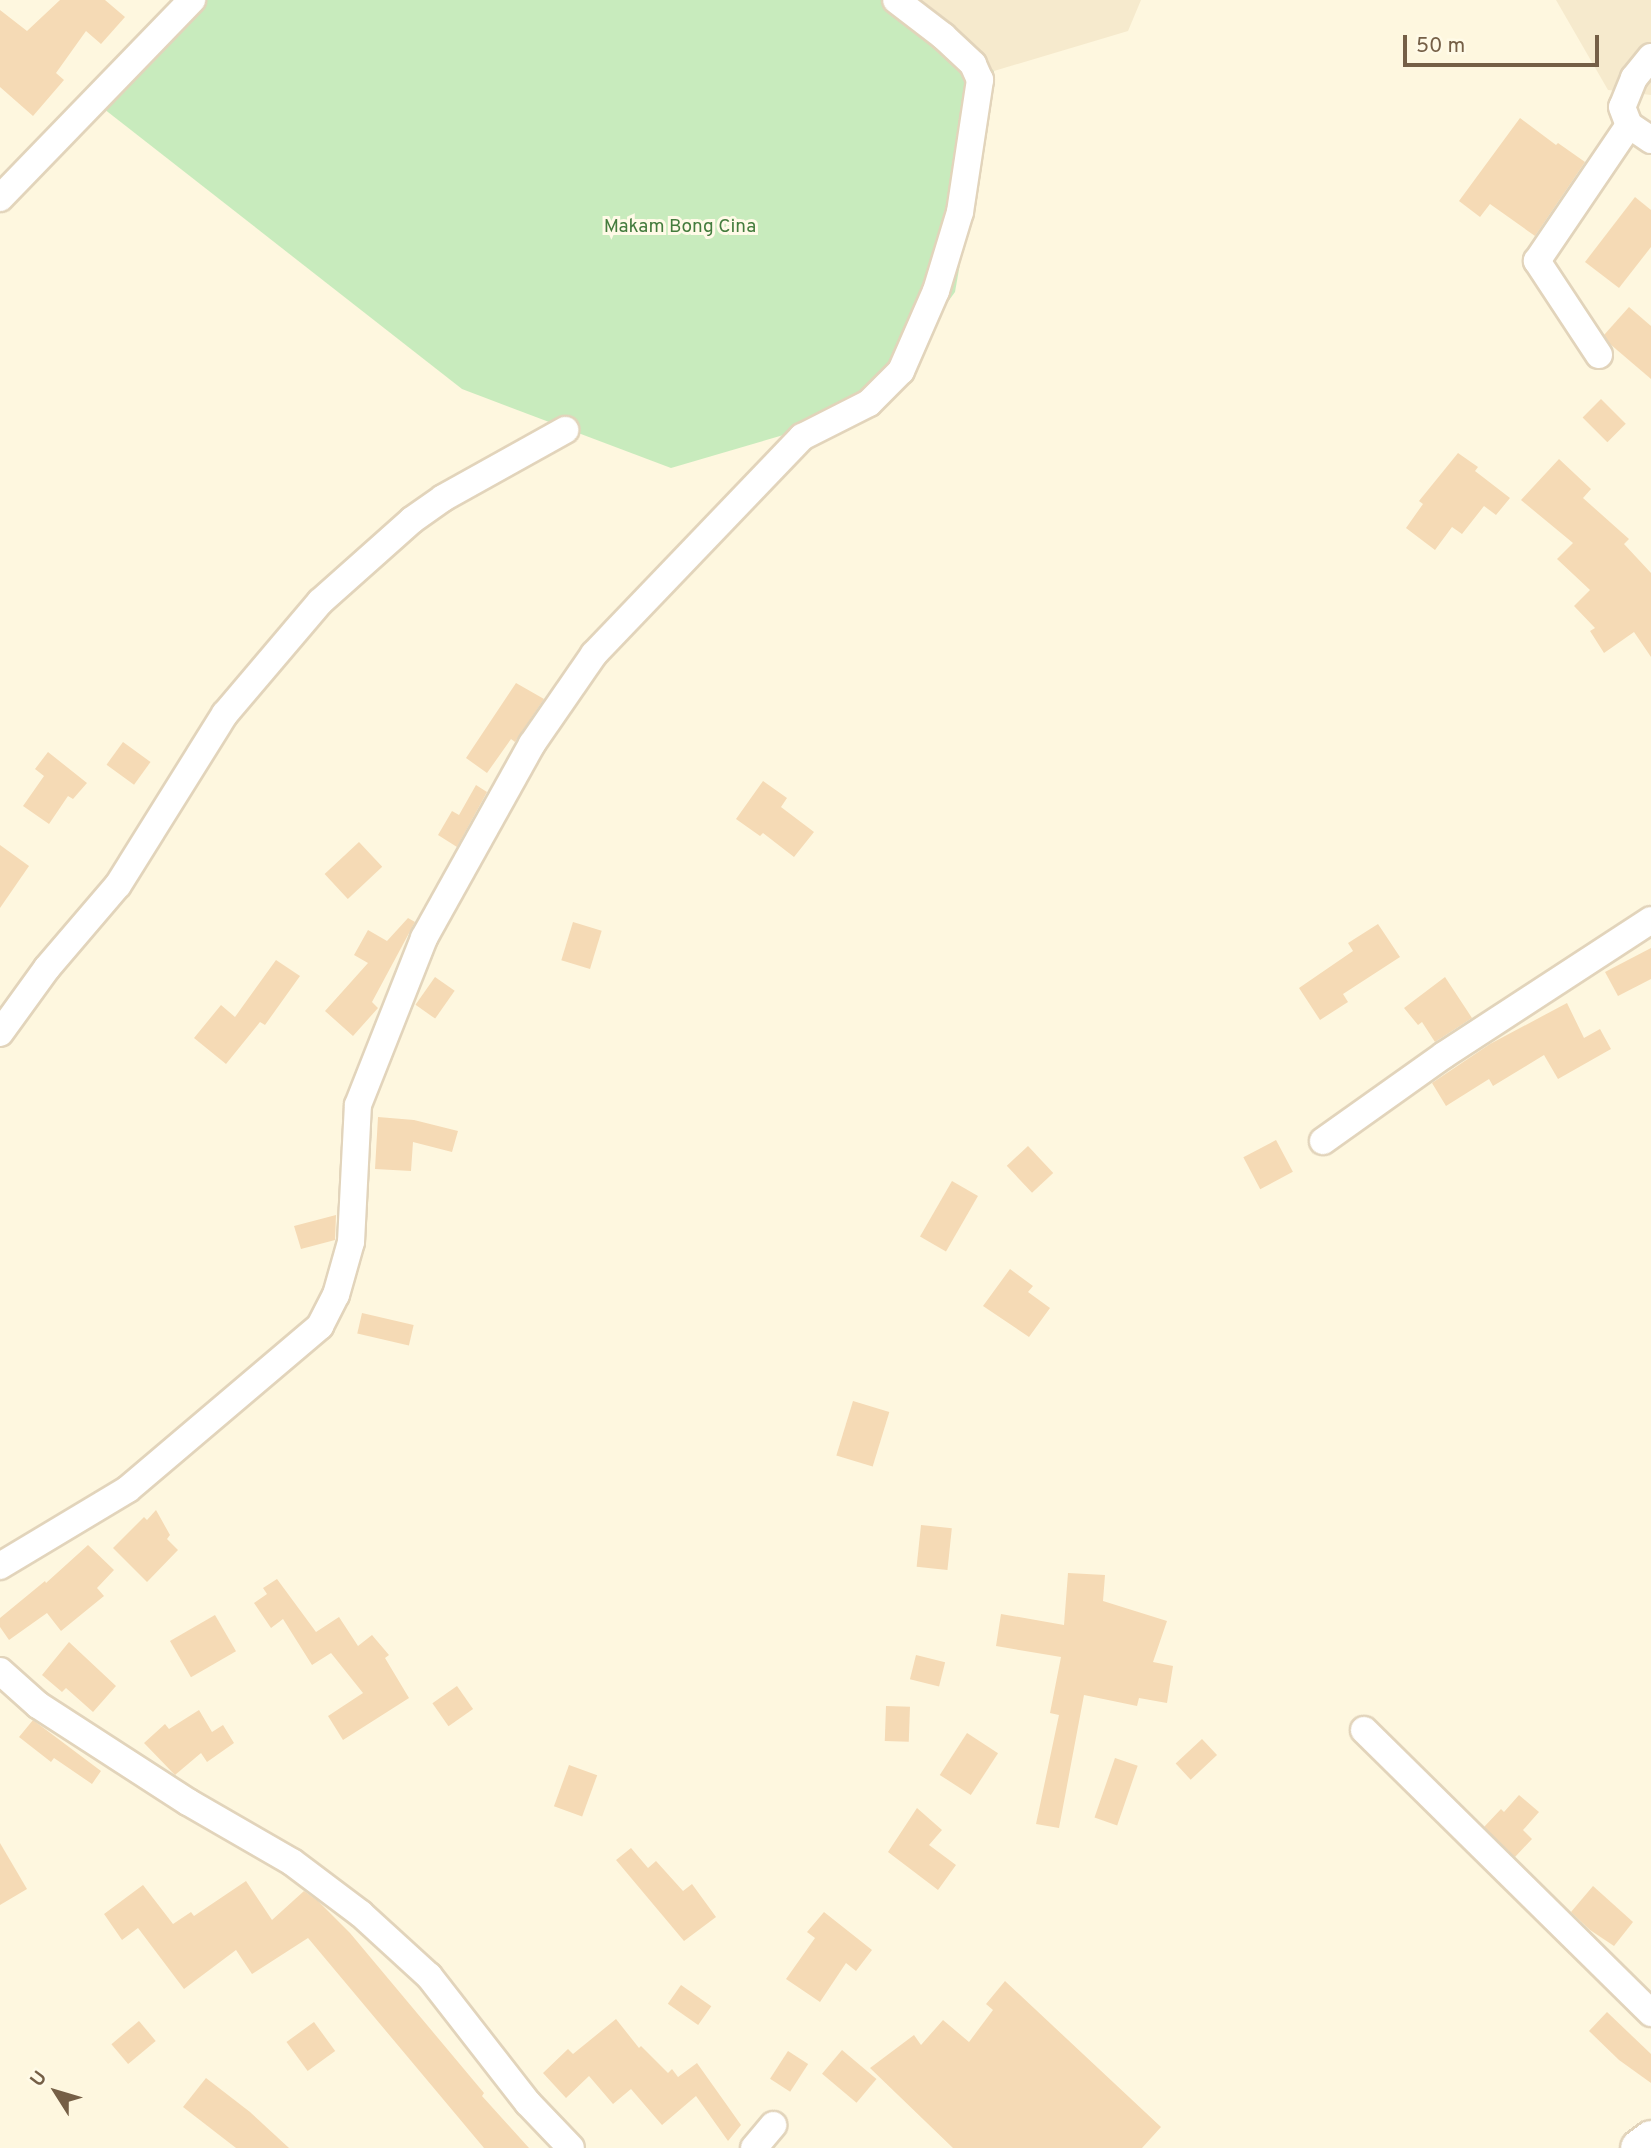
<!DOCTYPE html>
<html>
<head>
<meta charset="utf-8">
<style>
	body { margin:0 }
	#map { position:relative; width:1651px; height:2148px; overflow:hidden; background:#fef7df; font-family:Overpass,sans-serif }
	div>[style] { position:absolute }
	.residential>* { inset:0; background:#f6eacd }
	.green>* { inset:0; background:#c8ebbd }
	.building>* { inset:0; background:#f5dab5; transform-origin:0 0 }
	.roads { filter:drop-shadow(2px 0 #e2d4bb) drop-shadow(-2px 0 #e2d4bb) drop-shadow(0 2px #e2d4bb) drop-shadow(0 -2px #e2d4bb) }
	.minor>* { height:26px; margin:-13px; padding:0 13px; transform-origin:13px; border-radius:13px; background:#fff }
	.secondary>* { height:37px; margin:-18.5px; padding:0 18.5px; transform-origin:18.5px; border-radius:18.5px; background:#fff }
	span { translate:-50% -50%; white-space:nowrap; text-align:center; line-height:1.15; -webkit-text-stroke:6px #fffae7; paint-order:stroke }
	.park-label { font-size:19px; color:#447c3d }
	.north { position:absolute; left:21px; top:2057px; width:70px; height:70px; -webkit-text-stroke:5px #fffae7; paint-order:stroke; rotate:307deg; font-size:19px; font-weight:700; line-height:28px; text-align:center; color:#755f46 }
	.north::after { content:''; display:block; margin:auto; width:24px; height:32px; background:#755f46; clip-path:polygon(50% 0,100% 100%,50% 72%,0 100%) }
	.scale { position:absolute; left:1403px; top:35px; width:196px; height:32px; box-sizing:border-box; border:4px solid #755f46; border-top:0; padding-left:9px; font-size:21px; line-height:24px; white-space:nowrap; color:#755f46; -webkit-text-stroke:5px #fffae7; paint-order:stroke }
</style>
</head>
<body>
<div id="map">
	<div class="residential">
		<i style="clip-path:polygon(906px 0,1141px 0,1128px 31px,994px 71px)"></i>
		<i style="clip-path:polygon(1556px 0,1651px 0,1651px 95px,1608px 90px)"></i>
	</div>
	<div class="green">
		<i style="clip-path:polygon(173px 0,906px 0,994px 71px,955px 292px,869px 410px,671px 468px,462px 389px,90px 98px)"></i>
	</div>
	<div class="building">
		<i style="clip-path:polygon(60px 0,105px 0,125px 17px,101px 44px,86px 31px,56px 73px,64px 80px,33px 116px,0 87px,0 10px,27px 31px)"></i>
		<i style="clip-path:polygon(1520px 118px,1556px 145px,1558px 143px,1585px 162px,1535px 236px,1490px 204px,1480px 217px,1459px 201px)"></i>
		<i style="clip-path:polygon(1635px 197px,1651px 210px,1651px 247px,1619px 288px,1585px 262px)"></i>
		<i style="clip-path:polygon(1629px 307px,1651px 326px,1651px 379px,1610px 344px,1604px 335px)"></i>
		<i style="left:1601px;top:399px;width:35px;height:26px;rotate:45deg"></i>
		<i style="clip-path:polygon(1458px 453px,1478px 467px,1475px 471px,1510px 498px,1496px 515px,1484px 506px,1462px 534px,1452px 527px,1435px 550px,1406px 528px,1423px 504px,1419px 501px)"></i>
		<i style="clip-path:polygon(1559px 459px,1591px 489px,1583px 498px,1629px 539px,1624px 544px,1651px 573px,1651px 657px,1634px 632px,1604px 653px,1590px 631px,1595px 628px,1574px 606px,1590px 590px,1557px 559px,1573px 543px,1521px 500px)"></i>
		<i style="clip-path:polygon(516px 683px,544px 699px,515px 742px,511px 739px,487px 773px,466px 758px)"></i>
		<i style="left:123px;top:742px;width:34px;height:28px;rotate:36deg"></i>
		<i style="clip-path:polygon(48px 752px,87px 783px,73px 799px,68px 796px,49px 824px,23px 806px,44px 776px,35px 769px)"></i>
		<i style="clip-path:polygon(763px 781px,787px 798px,781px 807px,814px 832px,794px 857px,763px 833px,760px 836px,736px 819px)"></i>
		<i style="clip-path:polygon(476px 785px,487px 792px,457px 847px,438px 835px,452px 811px,459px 815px)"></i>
		<i style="left:359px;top:842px;width:34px;height:47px;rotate:47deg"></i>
		<i style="clip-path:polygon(0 845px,29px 866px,0 908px)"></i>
		<i style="clip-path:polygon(408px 918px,415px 922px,372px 1002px,378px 1008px,353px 1036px,325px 1011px,368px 963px,354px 955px,368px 930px,387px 941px)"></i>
		<i style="left:573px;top:922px;width:30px;height:40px;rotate:17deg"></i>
		<i style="clip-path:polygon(1378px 924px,1400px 957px,1343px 994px,1348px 1002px,1320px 1020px,1299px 988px,1353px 951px,1348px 943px)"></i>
		<i style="clip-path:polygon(1651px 948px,1651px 979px,1618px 996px,1605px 972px)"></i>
		<i style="clip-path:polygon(276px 960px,300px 976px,265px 1025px,260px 1022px,226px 1064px,194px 1038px,221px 1005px,235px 1017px)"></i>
		<i style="left:435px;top:977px;width:24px;height:34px;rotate:35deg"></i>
		<i style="clip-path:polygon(1445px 977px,1472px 1018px,1435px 1042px,1422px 1022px,1418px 1025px,1404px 1008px)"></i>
		<i style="clip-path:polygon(1567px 1003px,1584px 1038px,1600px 1029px,1611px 1049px,1558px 1079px,1544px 1055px,1493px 1086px,1489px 1079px,1446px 1106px,1432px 1083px,1490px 1044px)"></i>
		<i style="clip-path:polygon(378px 1117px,414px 1120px,458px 1131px,452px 1152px,413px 1142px,411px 1171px,375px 1169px)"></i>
		<i style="left:1276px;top:1140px;width:36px;height:37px;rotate:62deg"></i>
		<i style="left:1028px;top:1146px;width:37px;height:29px;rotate:47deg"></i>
		<i style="left:952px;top:1181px;width:30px;height:64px;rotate:30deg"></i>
		<i style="clip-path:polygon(336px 1215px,335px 1240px,301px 1249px,294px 1226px)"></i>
		<i style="clip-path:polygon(1010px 1269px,1033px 1286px,1028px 1292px,1050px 1308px,1029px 1337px,983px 1306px)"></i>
		<i style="left:362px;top:1313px;width:53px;height:21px;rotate:13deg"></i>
		<i style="left:853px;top:1401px;width:38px;height:57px;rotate:17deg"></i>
		<i style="clip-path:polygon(156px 1510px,170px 1535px,167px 1539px,178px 1550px,147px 1582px,113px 1548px,144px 1517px,147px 1520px)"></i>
		<i style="left:921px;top:1525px;width:31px;height:42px;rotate:6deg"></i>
		<i style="clip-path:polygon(88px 1545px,114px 1570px,97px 1588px,104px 1596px,61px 1631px,47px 1613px,9px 1640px,0 1627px,0 1618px,45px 1581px,46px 1583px)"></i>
		<i style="clip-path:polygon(1068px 1573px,1105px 1575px,1103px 1601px,1167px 1621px,1153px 1662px,1173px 1666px,1167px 1703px,1139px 1698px,1137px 1706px,1084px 1695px,1059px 1828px,1036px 1824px,1059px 1715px,1050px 1713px,1061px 1657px,996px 1646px,1001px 1614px,1064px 1625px)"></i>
		<i style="clip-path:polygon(277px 1579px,316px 1632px,339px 1617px,358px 1646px,372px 1635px,389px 1655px,385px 1658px,409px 1698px,343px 1740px,328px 1716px,363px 1693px,331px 1653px,312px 1665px,283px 1619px,271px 1628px,254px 1603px,267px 1594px,263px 1588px)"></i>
		<i style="left:215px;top:1615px;width:42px;height:52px;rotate:60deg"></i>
		<i style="clip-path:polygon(69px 1642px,116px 1686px,93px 1712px,66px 1688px,62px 1692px,42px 1675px)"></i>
		<i style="left:916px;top:1655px;width:30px;height:25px;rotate:14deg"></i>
		<i style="left:457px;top:1686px;width:28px;height:30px;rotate:55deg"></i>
		<i style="left:886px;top:1706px;width:24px;height:35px;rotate:2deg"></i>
		<i style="clip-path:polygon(199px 1710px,212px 1732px,223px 1725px,234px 1743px,207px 1762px,201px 1753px,175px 1775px,144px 1743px,165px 1724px,169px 1729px)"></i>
		<i style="clip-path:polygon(33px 1720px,101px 1771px,92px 1784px,54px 1758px,51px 1762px,19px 1737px)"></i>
		<i style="left:967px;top:1733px;width:37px;height:50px;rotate:33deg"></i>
		<i style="left:1202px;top:1739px;width:22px;height:36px;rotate:47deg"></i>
		<i style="left:1115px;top:1758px;width:24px;height:63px;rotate:19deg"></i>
		<i style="left:569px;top:1765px;width:30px;height:44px;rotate:20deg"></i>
		<i style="clip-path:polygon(1519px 1795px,1539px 1812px,1523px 1830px,1532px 1839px,1515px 1857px,1484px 1827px,1501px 1809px,1504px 1812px)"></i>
		<i style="clip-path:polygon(917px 1808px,942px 1830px,929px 1845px,956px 1865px,938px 1890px,888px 1852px)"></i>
		<i style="clip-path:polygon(0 1843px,27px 1889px,0 1905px)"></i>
		<i style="clip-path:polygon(631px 1848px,648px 1868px,656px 1861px,683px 1891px,692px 1884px,716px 1917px,684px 1941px,616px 1860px)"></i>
		<i style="clip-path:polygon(246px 1881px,272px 1920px,304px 1891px,318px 1901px,350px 1933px,484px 2093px,482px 2096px,529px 2148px,484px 2148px,308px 1938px,252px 1974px,236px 1950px,184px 1989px,138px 1928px,122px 1940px,104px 1914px,143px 1885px,173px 1924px,191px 1912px,194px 1916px)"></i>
		<i style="clip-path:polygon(1593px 1886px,1633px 1922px,1614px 1946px,1590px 1930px,1571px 1912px)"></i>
		<i style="clip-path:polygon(824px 1912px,872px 1950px,856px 1971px,846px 1963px,820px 2002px,786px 1979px,815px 1938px,807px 1932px)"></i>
		<i style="clip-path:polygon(1005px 1981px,1161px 2127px,1142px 2148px,953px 2148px,870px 2068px,914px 2035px,921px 2045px,943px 2020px,969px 2042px,993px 2010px,986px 2004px)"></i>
		<i style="left:681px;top:1985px;width:37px;height:23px;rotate:35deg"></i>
		<i style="clip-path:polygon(1607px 2012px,1651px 2054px,1651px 2083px,1619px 2060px,1589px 2031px)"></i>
		<i style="clip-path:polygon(616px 2019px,639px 2048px,641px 2046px,668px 2073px,672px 2069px,678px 2077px,697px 2063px,741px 2125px,728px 2141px,696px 2096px,662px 2125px,631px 2089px,613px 2104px,589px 2076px,566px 2098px,543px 2073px,568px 2049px,573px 2054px)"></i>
		<i style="left:139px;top:2021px;width:26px;height:36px;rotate:50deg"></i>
		<i style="left:314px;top:2022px;width:36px;height:34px;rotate:54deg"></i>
		<i style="left:842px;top:2050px;width:45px;height:31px;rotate:40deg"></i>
		<i style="left:788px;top:2051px;width:24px;height:33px;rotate:33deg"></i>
		<i style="clip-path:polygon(206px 2078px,250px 2112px,289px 2148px,236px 2148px,183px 2107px)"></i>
	</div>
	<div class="roads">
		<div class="minor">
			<i style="left:1651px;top:57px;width:27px;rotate:129deg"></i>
			<i style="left:1634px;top:78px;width:31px;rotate:112deg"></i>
			<i style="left:1622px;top:107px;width:19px;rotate:69deg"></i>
			<i style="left:1629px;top:125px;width:27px;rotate:34deg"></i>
			<i style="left:0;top:198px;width:276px;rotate:-45.9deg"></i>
			<i style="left:1599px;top:355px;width:113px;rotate:-123.4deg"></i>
			<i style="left:1537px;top:261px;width:164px;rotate:-55.9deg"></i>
			<i style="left:0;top:1033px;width:80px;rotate:-54.1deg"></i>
			<i style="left:47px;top:968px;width:109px;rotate:-49.5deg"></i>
			<i style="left:118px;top:885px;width:202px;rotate:-58deg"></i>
			<i style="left:225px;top:714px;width:147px;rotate:-49.7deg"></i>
			<i style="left:320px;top:602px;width:123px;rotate:-41.7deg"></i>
			<i style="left:412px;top:520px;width:38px;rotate:-35deg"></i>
			<i style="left:443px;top:498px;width:140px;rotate:-29.1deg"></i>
			<i style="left:1323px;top:1141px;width:148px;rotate:-35.4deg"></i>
			<i style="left:1444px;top:1055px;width:247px;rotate:-33.1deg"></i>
			<i style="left:0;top:1566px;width:149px;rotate:-31deg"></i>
			<i style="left:128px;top:1489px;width:252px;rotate:-40.3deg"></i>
			<i style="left:320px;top:1326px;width:35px;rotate:-63deg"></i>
			<i style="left:336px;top:1295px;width:55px;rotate:-74.2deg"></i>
			<i style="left:351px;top:1242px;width:137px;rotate:-87.1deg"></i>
			<i style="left:358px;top:1105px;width:180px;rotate:-68.4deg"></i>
			<i style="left:424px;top:938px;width:222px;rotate:-60.9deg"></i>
			<i style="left:532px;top:744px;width:109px;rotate:-55.4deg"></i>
			<i style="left:594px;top:654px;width:301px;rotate:-46.2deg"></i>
			<i style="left:802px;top:437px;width:75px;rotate:-26.9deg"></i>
			<i style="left:869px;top:403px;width:45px;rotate:-45deg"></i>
			<i style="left:901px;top:371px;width:87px;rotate:-66.4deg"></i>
			<i style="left:936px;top:291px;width:83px;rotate:-73.1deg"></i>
			<i style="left:960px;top:212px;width:134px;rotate:-81.4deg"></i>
			<i style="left:980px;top:80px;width:17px;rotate:-114deg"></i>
			<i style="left:973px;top:64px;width:41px;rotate:-137deg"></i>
			<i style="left:943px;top:36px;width:59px;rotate:-142.5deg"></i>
			<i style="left:0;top:1671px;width:51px;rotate:41.8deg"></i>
			<i style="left:38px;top:1705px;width:179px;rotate:32.9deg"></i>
			<i style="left:188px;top:1802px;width:120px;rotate:30deg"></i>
			<i style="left:292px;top:1862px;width:86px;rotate:37deg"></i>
			<i style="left:361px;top:1914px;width:92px;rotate:42.4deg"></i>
			<i style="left:429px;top:1976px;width:161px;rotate:52.1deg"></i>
			<i style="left:528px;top:2103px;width:62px;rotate:46.3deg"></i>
			<i style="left:1364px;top:1730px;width:403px;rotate:44.6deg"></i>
			<i style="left:754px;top:2148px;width:30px;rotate:-50deg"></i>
		</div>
		<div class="secondary">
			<i style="left:1639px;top:2148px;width:15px;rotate:-37deg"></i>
		</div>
	</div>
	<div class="park-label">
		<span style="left:680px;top:228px">Makam Bong Cina</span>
	</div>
	<div class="north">U</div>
	<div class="scale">50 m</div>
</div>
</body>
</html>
